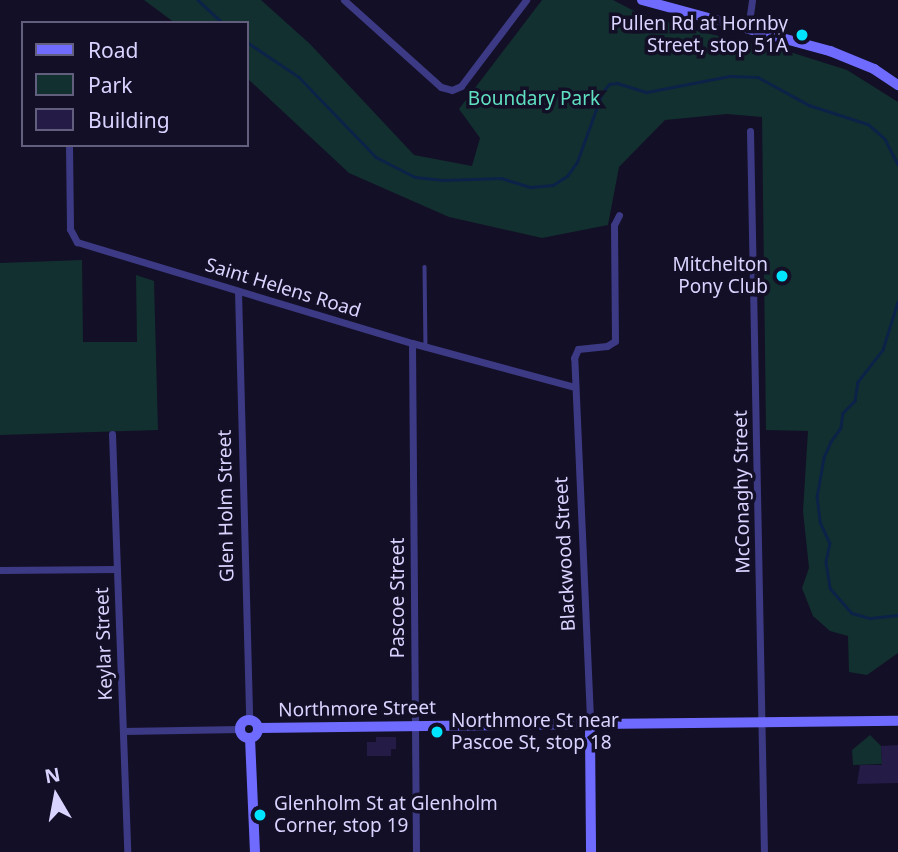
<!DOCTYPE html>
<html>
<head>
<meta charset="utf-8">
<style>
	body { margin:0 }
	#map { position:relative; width:898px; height:852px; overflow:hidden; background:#130f26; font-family:"Noto Sans",sans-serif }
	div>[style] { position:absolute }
	.green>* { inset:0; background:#12302f }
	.stream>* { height:2.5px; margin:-1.25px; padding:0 1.25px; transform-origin:1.25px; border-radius:1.25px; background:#0c2248 }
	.building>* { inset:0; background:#241b47 }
	.lane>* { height:3.5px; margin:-1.75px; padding:0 1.75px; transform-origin:1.75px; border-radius:1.75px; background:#3d3a85 }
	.street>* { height:7px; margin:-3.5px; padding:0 3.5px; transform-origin:3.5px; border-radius:3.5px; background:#3d3a85 }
	.secondary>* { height:10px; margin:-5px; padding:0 5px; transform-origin:5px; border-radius:5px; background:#6f6bff }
	.secondary>.ring { margin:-5px; padding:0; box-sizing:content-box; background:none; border:10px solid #6f6bff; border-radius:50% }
	.dots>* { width:19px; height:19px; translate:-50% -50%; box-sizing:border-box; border:4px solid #130f26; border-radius:50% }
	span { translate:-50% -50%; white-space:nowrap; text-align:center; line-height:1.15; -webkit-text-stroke:7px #130f26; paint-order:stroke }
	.poi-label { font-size:19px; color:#d9d4ff }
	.right { translate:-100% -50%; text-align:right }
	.left { translate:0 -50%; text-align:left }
	.park-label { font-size:19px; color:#5fe0c0 }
	.street-label { font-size:19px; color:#d9d4ff }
	.legend { position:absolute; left:21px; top:21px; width:228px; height:126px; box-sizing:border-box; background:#130f26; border:2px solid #625e7d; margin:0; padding:9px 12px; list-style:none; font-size:21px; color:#d9d4ff }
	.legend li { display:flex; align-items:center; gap:14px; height:35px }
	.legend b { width:35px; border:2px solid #625e7d }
	.north { position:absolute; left:21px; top:761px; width:70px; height:70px; -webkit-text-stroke:5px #130f26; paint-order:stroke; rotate:350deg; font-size:19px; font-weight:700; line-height:28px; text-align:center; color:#d9d4ff }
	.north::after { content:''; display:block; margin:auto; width:24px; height:32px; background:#d9d4ff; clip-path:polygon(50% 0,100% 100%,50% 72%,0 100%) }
</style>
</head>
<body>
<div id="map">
	<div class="green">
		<i style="clip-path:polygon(144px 0,261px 0,310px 44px,414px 155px,472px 166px,480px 138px,459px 109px,542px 0,613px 0,638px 13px,697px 31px,790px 52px,847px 70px,898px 102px,898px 653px,867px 675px,849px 672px,848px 636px,830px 631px,813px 616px,802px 588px,809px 568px,803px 511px,808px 431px,766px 430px,762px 117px,727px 114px,665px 120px,619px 167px,608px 225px,542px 238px,449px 217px,349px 173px,247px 78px,247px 23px,175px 23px)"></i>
		<i style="clip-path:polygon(82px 260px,83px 342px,137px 342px,136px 275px,154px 281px,158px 430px,0 435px,0 263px)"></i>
		<i style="clip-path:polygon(870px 735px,881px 746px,882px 764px,853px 765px,852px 750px)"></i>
	</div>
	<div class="stream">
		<i style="left:198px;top:0;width:34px;rotate:43deg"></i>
		<i style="left:247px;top:42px;width:63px;rotate:33.9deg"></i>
		<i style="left:299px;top:77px;width:111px;rotate:46.1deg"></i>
		<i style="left:376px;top:157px;width:44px;rotate:27.1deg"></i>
		<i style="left:415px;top:177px;width:28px;rotate:6deg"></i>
		<i style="left:443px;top:180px;width:58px;rotate:-2deg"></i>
		<i style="left:501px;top:178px;width:31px;rotate:17deg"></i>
		<i style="left:531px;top:187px;width:22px;rotate:-5deg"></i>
		<i style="left:553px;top:185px;width:17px;rotate:-33deg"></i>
		<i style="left:567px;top:176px;width:17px;rotate:-54deg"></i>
		<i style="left:577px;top:162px;width:73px;rotate:-70.1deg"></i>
		<i style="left:602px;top:93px;width:11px;rotate:-52deg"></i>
		<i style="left:609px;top:84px;width:8px;rotate:-7deg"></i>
		<i style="left:617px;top:83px;width:31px;rotate:17deg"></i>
		<i style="left:647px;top:92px;width:85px;rotate:-10.9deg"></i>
		<i style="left:730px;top:76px;width:28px;rotate:2deg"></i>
		<i style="left:758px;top:77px;width:58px;rotate:28.8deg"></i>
		<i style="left:809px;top:105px;width:62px;rotate:17.9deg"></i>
		<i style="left:868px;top:124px;width:23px;rotate:41deg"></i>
		<i style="left:885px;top:139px;width:28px;rotate:63deg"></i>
		<i style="left:898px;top:302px;width:50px;rotate:107.4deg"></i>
		<i style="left:883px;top:350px;width:41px;rotate:128deg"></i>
		<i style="left:858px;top:382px;width:19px;rotate:99deg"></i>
		<i style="left:855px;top:401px;width:17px;rotate:135deg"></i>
		<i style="left:843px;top:413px;width:15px;rotate:98deg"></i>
		<i style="left:841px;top:428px;width:17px;rotate:126deg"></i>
		<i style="left:831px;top:442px;width:17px;rotate:114deg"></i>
		<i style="left:824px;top:458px;width:39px;rotate:100deg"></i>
		<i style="left:817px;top:496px;width:26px;rotate:83deg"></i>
		<i style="left:820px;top:522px;width:23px;rotate:65deg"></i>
		<i style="left:830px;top:543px;width:19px;rotate:102deg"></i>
		<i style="left:826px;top:562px;width:26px;rotate:81deg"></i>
		<i style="left:830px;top:588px;width:33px;rotate:49deg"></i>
		<i style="left:852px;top:613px;width:19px;rotate:16deg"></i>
		<i style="left:870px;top:618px;width:28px;rotate:-6deg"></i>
	</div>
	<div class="building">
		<i style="clip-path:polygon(376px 737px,396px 737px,396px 749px,391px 749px,391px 756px,367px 756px,367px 742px,376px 742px)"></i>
		<i style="clip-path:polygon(898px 745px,898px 783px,857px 784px,860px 765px,882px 765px,881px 746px)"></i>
	</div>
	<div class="lane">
		<i style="left:425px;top:267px;width:80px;rotate:89.3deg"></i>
	</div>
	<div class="street">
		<i style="left:344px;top:0;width:130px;rotate:41.9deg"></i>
		<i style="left:441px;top:87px;width:11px;rotate:15deg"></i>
		<i style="left:452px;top:90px;width:10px;rotate:-24deg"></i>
		<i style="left:461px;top:86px;width:108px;rotate:-52.9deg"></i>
		<i style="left:748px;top:29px;width:29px;rotate:-82deg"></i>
		<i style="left:750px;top:131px;width:721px;rotate:88.89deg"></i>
		<i style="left:69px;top:145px;width:84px;rotate:89.3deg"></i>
		<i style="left:70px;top:229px;width:15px;rotate:62deg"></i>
		<i style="left:77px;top:242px;width:350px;rotate:16.8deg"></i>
		<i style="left:412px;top:343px;width:169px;rotate:15.1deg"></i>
		<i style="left:238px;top:291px;width:429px;rotate:88.5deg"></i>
		<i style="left:412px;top:343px;width:509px;rotate:89.55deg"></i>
		<i style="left:112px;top:434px;width:418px;rotate:87.9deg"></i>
		<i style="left:0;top:570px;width:117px;rotate:-0.5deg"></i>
		<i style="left:590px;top:718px;width:360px;rotate:-92.5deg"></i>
		<i style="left:574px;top:358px;width:10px;rotate:-66deg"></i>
		<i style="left:578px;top:349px;width:29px;rotate:-6deg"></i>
		<i style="left:607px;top:346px;width:9px;rotate:-32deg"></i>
		<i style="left:615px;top:341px;width:116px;rotate:-90.5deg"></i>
		<i style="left:614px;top:225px;width:11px;rotate:-63deg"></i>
		<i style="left:123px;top:731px;width:117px;rotate:-1deg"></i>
	</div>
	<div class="secondary">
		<i style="left:642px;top:0;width:195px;rotate:15.2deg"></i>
		<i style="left:830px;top:51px;width:48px;rotate:22.2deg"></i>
		<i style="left:874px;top:69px;width:29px;rotate:34deg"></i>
		<i class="ring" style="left:240px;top:720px;width:8px;height:8px"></i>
		<i style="left:597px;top:724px;width:301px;rotate:-0.6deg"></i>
		<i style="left:258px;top:728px;width:326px;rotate:-0.7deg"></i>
		<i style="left:590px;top:732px;width:120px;rotate:89.5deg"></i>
		<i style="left:250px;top:738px;width:114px;rotate:87.5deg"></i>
	</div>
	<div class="dots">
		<i style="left:802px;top:35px;background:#00e5ff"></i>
		<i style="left:782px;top:276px;background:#00e5ff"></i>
		<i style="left:437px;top:732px;background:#00e5ff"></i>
		<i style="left:260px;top:815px;background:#00e5ff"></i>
	</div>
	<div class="poi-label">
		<span class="right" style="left:788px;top:35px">Pullen Rd at Hornby<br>Street, stop 51A</span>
		<span class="right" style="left:768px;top:276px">Mitchelton<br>Pony Club</span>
		<span class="left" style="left:451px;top:732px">Northmore St near<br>Pascoe St, stop 18</span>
		<span class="left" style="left:274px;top:815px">Glenholm St at Glenholm<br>Corner, stop 19</span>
	</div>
	<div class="park-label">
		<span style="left:534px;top:99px">Boundary Park</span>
	</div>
	<div class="street-label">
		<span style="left:283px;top:288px;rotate:17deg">Saint Helens Road</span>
		<span style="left:742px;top:492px;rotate:-91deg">McConaghy Street</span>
		<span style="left:226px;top:506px;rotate:-91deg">Glen Holm Street</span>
		<span style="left:565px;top:554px;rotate:-93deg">Blackwood Street</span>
		<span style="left:398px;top:598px;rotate:-90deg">Pascoe Street</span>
		<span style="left:104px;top:644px;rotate:-92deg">Keylar Street</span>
		<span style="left:357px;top:709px;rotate:-1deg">Northmore Street</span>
	</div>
	<ul class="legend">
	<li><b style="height:9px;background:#6f6bff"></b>Road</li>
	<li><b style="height:19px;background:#12302f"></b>Park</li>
	<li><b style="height:19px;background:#241b47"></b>Building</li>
	</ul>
	<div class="north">N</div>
</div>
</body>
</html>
